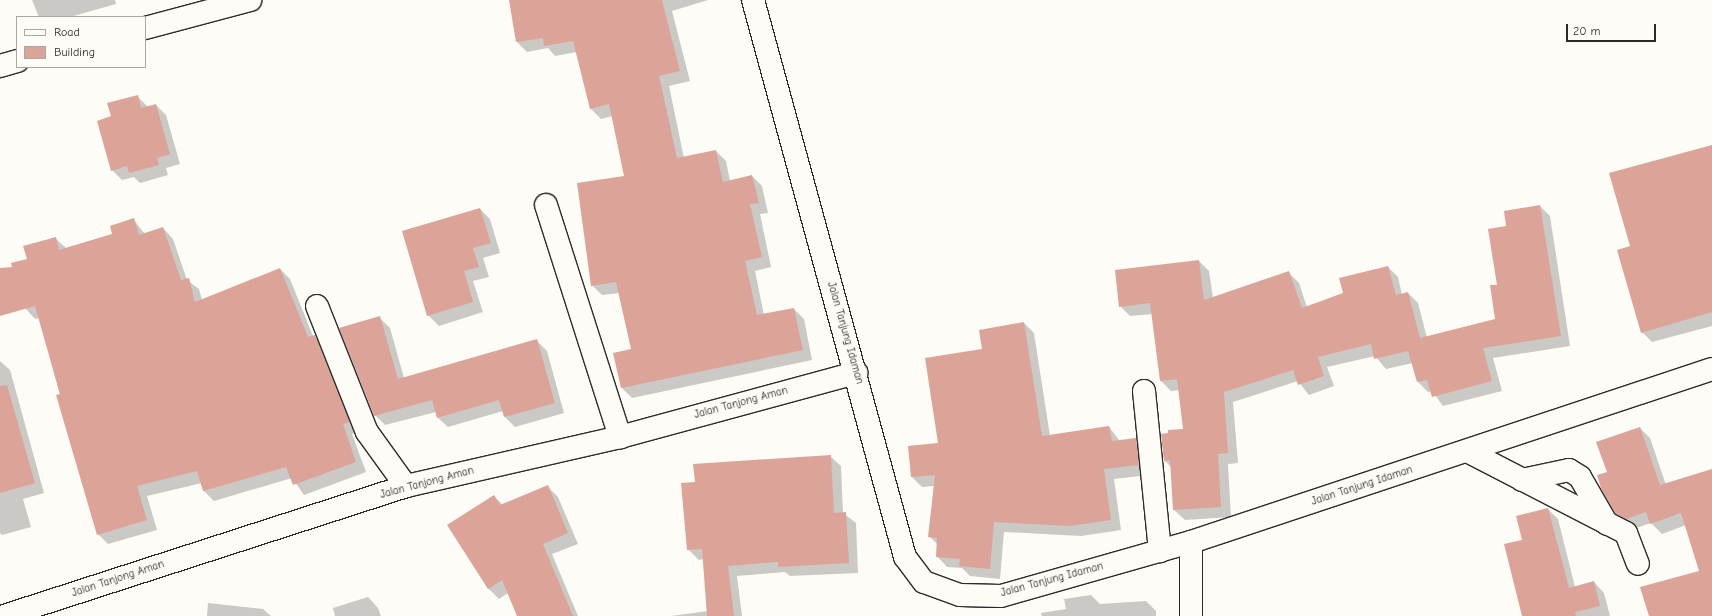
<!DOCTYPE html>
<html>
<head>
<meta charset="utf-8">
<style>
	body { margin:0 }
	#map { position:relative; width:1712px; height:616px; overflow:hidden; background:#fdfcf7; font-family:"Comic Neue",sans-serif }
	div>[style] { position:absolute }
	.shadow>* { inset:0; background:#0003 }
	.building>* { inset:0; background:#dca398 }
	.roads { filter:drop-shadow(1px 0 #2b2b2b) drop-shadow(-1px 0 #2b2b2b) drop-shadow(0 1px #2b2b2b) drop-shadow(0 -1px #2b2b2b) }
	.minor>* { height:22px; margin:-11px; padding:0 11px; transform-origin:11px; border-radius:11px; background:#fdfcf7 }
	span { translate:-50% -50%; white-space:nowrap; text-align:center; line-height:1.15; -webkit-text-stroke:3.5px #fdfcf7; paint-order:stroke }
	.street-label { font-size:11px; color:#2b2b2b }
	.legend { position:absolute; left:16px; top:16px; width:130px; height:52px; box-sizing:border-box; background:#fdfcf7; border:1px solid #a9a8a5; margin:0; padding:5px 7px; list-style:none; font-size:12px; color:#2b2b2b }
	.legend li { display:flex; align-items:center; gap:8px; height:20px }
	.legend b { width:20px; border:1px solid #a9a8a5 }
	.scale { position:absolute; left:1566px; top:24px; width:90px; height:18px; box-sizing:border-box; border:2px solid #2b2b2b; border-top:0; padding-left:5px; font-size:12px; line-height:14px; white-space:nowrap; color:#2b2b2b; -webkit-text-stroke:3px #fdfcf7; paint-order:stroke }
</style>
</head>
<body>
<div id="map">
	<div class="shadow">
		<i style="clip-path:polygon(32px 0,115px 0,116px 4px,70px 17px,39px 17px)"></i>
		<i style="clip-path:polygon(510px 0,708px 0,672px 11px,690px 81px,669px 86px,684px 158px,716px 151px,726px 161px,730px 181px,752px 176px,762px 186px,768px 213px,760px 214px,771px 267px,755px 271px,764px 315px,794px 309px,804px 319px,812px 360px,632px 398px,622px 388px,615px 354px,632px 350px,620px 293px,602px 295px,592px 285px,625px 177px,613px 116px,601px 119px,591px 109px,577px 52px,555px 56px,548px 48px,527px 52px,517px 42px)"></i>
		<i style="clip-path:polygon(137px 96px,148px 107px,156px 105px,166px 115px,180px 164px,166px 168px,168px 175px,140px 183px,134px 177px,122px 180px,112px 170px,112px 117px)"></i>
		<i style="clip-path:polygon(1712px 146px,1712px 326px,1652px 342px,1642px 332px,1631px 247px)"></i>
		<i style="clip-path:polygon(1540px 206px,1550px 216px,1570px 346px,1493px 358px,1502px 391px,1443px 406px,1432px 391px,1428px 392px,1418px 382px,1413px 363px,1386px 369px,1375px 356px,1327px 367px,1334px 386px,1309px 395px,1298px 381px,1233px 402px,1238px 463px,1228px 464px,1231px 517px,1185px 520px,1174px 510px,1172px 468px,1165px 461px,1184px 430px,1180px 390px,1171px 391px,1161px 381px,1153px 314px,1130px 316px,1120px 306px,1116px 271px,1199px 261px,1209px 271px,1213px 298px,1289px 273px,1299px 283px,1307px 307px,1344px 294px,1388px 267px,1398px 277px,1402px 295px,1408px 293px,1418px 303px,1427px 338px,1496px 320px,1498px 285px,1508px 227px)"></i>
		<i style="clip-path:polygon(480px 209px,490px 219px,500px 253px,483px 258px,489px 277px,473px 281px,483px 312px,439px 326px,428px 315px)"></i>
		<i style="clip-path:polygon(133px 219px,145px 234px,163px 228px,173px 239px,187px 280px,199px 289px,202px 300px,280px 269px,290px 279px,313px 336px,325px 346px,359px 432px,352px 434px,366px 472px,304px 495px,292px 478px,214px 501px,204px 491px,202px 483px,147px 496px,157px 530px,108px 544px,98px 534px,39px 318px,35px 319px,25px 308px,29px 260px,55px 238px,66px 248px,114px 234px)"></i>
		<i style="clip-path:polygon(380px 318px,390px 328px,404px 378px,536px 340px,547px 351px,564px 413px,515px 427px,505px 417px,503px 411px,448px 427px,437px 417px,436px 412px,385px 425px,375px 415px)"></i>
		<i style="clip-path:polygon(1024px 323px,1034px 333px,1050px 436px,1109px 427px,1120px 441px,1136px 439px,1146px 449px,1149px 475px,1114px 479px,1121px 530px,1081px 536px,1004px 532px,1000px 579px,970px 576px,962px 568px,947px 567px,937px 556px,938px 545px,930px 537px,934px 486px,922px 487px,912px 477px,909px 447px,939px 444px,983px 350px)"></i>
		<i style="clip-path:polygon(0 361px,10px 370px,44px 493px,23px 499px,31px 527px,2px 535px,0 533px)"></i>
		<i style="clip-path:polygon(1640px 428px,1650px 438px,1666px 485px,1712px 470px,1712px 616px,1650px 616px,1701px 571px,1686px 525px,1662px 534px,1651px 523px,1636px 528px,1616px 513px,1608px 473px)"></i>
		<i style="clip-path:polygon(830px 456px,841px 466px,843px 513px,856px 523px,858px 573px,790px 576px,785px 572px,737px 576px,742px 616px,671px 616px,708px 611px,704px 559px,699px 560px,688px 549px,696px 483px)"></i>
		<i style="clip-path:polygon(548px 487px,558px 497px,578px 544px,552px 554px,578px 616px,518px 616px,508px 593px,499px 599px,489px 589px,494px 496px,503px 505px)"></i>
		<i style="clip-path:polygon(1548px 509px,1558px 519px,1575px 587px,1594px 582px,1604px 593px,1610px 616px,1524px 616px,1523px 541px)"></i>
		<i style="clip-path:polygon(1091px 595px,1100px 604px,1146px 601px,1156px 611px,1156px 616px,1042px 616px,1041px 613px,1066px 609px,1064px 599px)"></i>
		<i style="clip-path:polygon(368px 597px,378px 608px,381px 616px,335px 616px,333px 608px)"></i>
		<i style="clip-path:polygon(208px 603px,263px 609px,271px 616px,207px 616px)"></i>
	</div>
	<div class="building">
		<i style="clip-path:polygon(509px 0,662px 0,680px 71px,659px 76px,677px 158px,716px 150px,723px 182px,752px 175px,759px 203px,750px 204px,762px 257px,745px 261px,757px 315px,794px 308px,803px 350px,621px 388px,613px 353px,631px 349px,616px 282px,591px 286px,577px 183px,624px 176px,609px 104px,590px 109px,573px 41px,544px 46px,543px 38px,516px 42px)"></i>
		<i style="clip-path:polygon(138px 95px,141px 108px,156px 104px,170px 154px,157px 158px,159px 165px,129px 173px,127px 166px,111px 171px,97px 121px,111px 116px,107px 103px)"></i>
		<i style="clip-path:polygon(1712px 145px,1712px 312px,1641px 333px,1617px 250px,1630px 246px,1609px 173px)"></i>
		<i style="clip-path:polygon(1540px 205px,1561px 336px,1483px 348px,1492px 381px,1432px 397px,1427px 380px,1417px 382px,1408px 351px,1374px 359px,1371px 344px,1318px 357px,1324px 376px,1298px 385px,1293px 370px,1224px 392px,1228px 453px,1218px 454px,1221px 507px,1173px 510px,1170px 460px,1164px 461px,1161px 434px,1168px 433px,1168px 430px,1183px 429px,1177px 379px,1160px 381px,1150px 303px,1119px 307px,1115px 270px,1199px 260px,1204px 300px,1289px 271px,1302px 308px,1343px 293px,1339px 278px,1388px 266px,1396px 295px,1408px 292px,1420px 338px,1495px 319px,1490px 285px,1497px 285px,1488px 229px,1506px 226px,1504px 211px)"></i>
		<i style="clip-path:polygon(480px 208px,491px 243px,473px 248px,479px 267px,464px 271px,473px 302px,427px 316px,402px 231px)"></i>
		<i style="clip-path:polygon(134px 218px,139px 235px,163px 227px,181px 280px,189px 278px,195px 302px,280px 268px,308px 337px,315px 335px,350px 422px,343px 424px,356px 462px,293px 485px,286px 467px,203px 491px,197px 471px,137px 486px,147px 520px,97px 535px,56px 395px,60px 394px,35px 306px,0 316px,0 268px,12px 267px,11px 263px,27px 259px,23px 246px,56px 237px,59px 250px,112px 234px,110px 226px)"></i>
		<i style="clip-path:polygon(380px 316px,398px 379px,537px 339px,555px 403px,504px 417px,499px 400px,437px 418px,432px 400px,374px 416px,339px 328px)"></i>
		<i style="clip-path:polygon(1024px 322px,1042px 436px,1109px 426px,1112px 441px,1136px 438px,1139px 465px,1104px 469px,1111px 520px,1070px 526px,994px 522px,990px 569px,959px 566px,960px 559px,936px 557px,937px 538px,928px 537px,935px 475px,911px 477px,908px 446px,938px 443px,925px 358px,982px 349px,979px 330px)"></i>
		<i style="clip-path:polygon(7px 385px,35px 483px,0 493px,0 386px)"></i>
		<i style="clip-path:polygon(1640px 427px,1660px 485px,1712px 469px,1712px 616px,1649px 616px,1640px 587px,1699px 571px,1681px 513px,1650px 524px,1646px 512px,1626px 519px,1615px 513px,1601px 488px,1597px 475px,1607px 472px,1596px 442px)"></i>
		<i style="clip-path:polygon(831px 455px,834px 513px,846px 512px,849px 563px,778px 567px,778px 562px,728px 566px,734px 616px,707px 616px,702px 549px,687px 550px,681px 483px,695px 482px,693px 464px)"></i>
		<i style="clip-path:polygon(548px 485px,568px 533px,543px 544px,573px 616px,517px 616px,502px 580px,488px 589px,447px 525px,494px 495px,500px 505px)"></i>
		<i style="clip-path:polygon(1548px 508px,1569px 588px,1594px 581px,1600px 606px,1575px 612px,1576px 616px,1522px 616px,1504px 544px,1522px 540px,1516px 516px)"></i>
	</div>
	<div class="roads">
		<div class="minor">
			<i style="left:753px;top:0;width:577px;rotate:74.74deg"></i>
			<i style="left:905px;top:557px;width:31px;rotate:53deg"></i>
			<i style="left:924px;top:582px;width:38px;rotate:20deg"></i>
			<i style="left:960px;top:595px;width:41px;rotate:1.4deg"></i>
			<i style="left:1001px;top:596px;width:198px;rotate:-15.9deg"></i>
			<i style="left:1191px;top:542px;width:549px;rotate:-18.37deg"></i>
			<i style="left:145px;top:28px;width:109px;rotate:-14.9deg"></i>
			<i style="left:0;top:66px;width:18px;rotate:-16deg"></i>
			<i style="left:546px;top:205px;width:244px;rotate:72.3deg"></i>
			<i style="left:317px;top:306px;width:136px;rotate:68.4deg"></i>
			<i style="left:367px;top:432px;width:67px;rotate:54.2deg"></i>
			<i style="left:1144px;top:391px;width:161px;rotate:84.3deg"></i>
			<i style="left:1467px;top:451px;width:179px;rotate:27.3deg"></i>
			<i style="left:1626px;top:533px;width:33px;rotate:69deg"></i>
			<i style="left:1522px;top:480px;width:48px;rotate:-12deg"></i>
			<i style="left:1569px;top:470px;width:13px;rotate:32deg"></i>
			<i style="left:1580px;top:477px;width:54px;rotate:60.1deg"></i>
			<i style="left:1191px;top:542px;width:74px;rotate:90deg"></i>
			<i style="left:4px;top:616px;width:422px;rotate:-17.9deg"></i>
			<i style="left:406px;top:486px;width:220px;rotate:-12.9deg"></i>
			<i style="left:620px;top:437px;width:245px;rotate:-15.2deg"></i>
		</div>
	</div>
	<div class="street-label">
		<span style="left:845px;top:333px;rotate:74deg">Jalan Tanjung Idaman</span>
		<span style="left:741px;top:403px;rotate:-15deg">Jalan Tanjong Aman</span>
		<span style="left:427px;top:483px;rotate:-15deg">Jalan Tanjong Aman</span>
		<span style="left:1362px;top:486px;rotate:-18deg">Jalan Tanjung Idaman</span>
		<span style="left:118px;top:579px;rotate:-18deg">Jalan Tanjong Aman</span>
		<span style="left:1052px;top:580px;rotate:-15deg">Jalan Tanjung Idaman</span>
	</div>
	<ul class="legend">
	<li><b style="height:5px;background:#fdfcf7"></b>Road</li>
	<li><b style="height:11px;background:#dca398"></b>Building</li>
	</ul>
	<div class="scale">20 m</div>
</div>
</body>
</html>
